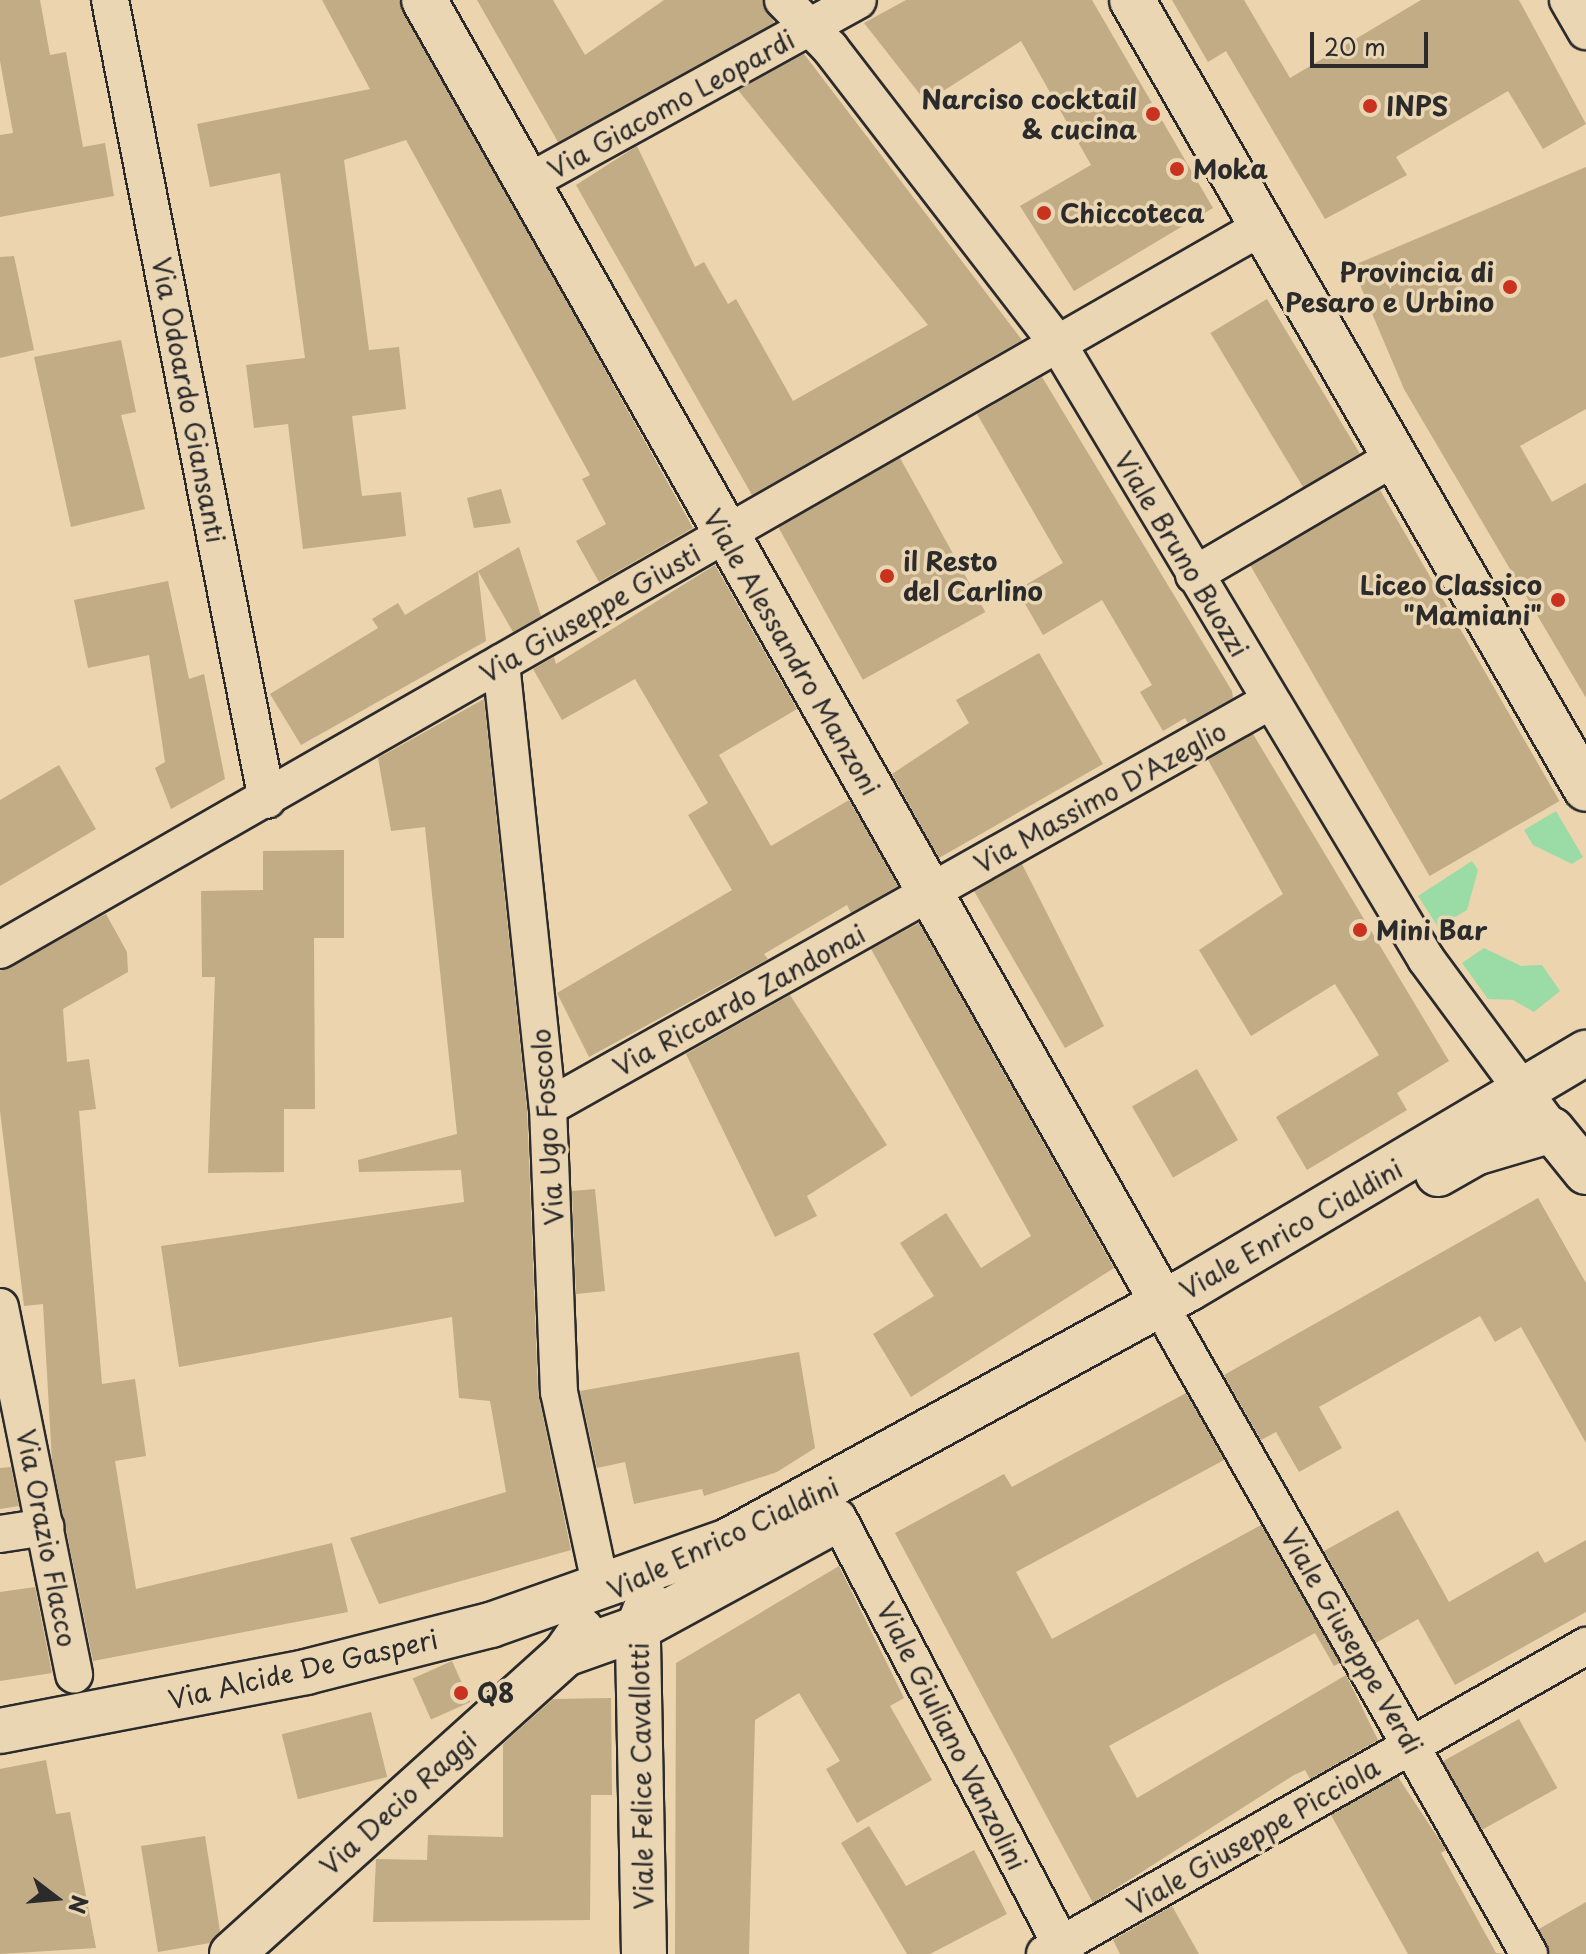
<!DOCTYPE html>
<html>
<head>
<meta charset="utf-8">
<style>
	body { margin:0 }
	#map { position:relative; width:1586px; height:1954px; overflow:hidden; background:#ebd4ae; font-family:"Playpen Sans",sans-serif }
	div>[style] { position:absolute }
	.green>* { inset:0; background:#9bdca6 }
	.building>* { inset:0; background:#c1ac85; transform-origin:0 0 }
	.roads { filter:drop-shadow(2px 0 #2b2b2b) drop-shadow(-2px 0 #2b2b2b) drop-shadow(0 2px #2b2b2b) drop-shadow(0 -2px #2b2b2b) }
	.street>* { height:36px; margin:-18px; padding:0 18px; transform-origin:18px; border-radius:18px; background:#ebd6b4 }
	.secondary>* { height:44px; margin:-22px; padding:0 22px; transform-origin:22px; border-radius:22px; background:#ebd6b4 }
	.dots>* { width:22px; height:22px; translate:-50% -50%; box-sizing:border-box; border:4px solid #ebd6b4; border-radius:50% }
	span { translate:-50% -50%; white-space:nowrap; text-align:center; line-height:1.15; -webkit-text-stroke:7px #ebd6b4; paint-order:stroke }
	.poi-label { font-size:26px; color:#2b2b2b; font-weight:700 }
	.right { translate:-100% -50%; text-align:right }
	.left { translate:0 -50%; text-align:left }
	.street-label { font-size:26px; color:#2b2b2b }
	.north { position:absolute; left:16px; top:1858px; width:80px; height:80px; -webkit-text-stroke:6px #ebd6b4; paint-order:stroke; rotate:106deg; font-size:22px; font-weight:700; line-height:32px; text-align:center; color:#2b2b2b }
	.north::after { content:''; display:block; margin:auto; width:28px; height:36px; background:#2b2b2b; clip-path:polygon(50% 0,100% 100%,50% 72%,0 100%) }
	.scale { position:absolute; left:1310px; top:32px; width:118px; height:36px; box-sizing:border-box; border:4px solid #2b2b2b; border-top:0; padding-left:10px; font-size:24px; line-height:28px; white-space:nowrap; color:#2b2b2b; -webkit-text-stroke:6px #ebd6b4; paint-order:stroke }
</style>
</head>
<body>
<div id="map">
	<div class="green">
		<i style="clip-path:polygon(1556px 811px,1583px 857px,1572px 864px,1533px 845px,1524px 830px)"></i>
		<i style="clip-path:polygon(1472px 861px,1478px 870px,1467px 910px,1438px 927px,1418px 896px)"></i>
		<i style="clip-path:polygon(1484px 948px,1521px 966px,1542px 965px,1560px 991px,1534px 1012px,1513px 1000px,1488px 999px,1462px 963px)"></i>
	</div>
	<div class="building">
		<i style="clip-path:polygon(0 0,40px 0,50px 55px,66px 52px,83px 147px,105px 143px,114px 196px,0 217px,0 135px,13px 133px,0 61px)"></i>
		<i style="clip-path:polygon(322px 0,399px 0,693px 528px,599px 582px,576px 541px,606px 524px,582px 479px,590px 475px,406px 140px,344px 160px,369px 350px,399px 347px,406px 409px,352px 416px,362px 496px,401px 492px,406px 536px,303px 549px,288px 424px,254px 428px,246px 365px,305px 358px,280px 173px,210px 187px,197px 124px,370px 89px)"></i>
		<i style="clip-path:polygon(477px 0,553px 0,585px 55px,664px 0,763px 0,774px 23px,558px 142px)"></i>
		<i style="clip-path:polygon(906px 0,1092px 0,1213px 208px,1074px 291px,1020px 206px,1091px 165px,1021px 41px,926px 102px,864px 23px)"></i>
		<i style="clip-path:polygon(1172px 0,1244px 0,1290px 78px,1421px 0,1519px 0,1586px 124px,1543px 149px,1508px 91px,1396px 157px,1407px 175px,1325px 219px,1226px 51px,1208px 62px)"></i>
		<i style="clip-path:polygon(804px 54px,1022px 340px,752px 495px,576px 185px,637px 146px,695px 267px,704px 262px,728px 304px,736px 299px,793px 401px,928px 325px,738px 90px)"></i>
		<i style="clip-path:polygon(1586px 167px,1586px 409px,1520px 446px,1552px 502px,1586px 483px,1586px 698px,1404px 389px,1352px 266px)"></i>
		<i style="clip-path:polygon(14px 256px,34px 350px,0 358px,0 257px)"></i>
		<i style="left:1267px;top:299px;width:180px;height:66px;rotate:59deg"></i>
		<i style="clip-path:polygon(121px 340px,136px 412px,121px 415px,145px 509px,71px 527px,34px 357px)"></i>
		<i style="clip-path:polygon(1042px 377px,1232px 691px,1233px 698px,1188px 723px,1185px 718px,1163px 731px,1140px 692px,1152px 685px,1102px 600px,1043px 635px,1017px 590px,1063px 563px,977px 414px)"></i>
		<i style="left:900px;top:458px;width:176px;height:140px;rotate:61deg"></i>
		<i style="clip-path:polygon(501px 489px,511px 523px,474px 528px,467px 498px)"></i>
		<i style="left:1380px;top:490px;width:359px;height:150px;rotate:60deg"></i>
		<i style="clip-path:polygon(519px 547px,541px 616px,513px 632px,478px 571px)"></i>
		<i style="clip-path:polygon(715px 565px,797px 709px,719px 755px,771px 846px,849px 800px,898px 886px,851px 913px,847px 905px,764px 954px,768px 959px,589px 1057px,557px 993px,732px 890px,688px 815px,708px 803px,635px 679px,562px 720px,533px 669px,554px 657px,556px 664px)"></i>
		<i style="clip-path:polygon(478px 571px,486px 641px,301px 745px,270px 694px,378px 628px,372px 619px,398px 603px,405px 615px)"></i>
		<i style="clip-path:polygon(168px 581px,189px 679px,204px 674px,225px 779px,171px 809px,155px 768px,165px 762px,149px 655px,88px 668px,74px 600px)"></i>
		<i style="clip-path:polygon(1039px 653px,1103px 764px,939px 858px,892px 774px,969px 723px,956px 700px)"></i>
		<i style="clip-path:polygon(484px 699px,527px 1109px,538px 1393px,571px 1550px,379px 1604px,350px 1538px,506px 1492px,490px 1401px,459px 1398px,452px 1317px,179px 1367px,161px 1246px,464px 1202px,461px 1170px,359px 1172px,358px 1160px,457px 1134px,425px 827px,391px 831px,378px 758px)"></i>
		<i style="clip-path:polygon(1253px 734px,1449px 1061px,1397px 1093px,1407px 1110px,1307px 1170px,1276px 1117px,1379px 1055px,1335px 984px,1251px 1036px,1199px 950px,1283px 894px,1208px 760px)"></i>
		<i style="clip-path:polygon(59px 765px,96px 829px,0 886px,0 800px)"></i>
		<i style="clip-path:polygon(344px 850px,344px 938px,314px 938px,315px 1109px,284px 1109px,284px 1172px,208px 1173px,215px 977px,202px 977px,201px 891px,263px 890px,263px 851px)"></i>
		<i style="clip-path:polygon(1022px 864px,1104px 1026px,1065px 1048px,974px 891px)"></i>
		<i style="clip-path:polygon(106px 914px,127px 952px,128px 972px,63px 1009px,67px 1062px,89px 1059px,96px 1109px,79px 1111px,102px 1384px,135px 1379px,146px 1456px,115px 1461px,136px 1589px,332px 1543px,348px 1612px,93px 1661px,52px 1461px,43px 1304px,24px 1306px,0 1111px,0 971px)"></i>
		<i style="clip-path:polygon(919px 923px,1114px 1268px,911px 1397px,873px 1334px,934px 1296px,900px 1243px,946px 1213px,981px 1268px,1031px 1236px,871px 949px)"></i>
		<i style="clip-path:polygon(790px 995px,887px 1145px,807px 1196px,817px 1216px,775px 1237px,686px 1054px)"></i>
		<i style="left:1197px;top:1069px;width:82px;height:75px;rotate:60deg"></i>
		<i style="clip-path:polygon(595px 1189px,605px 1291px,576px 1294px,572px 1191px)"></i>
		<i style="clip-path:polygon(1538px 1198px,1586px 1283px,1586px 1443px,1521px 1327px,1495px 1342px,1480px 1316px,1319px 1407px,1342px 1448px,1299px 1472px,1276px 1432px,1261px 1440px,1224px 1375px)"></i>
		<i style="clip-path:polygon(799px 1352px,815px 1448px,777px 1472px,704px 1496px,702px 1489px,634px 1504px,625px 1462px,597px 1468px,580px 1391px)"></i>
		<i style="clip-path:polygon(1186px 1393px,1224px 1460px,1016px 1572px,1052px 1639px,1261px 1525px,1340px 1663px,1334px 1666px,1315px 1633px,1109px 1746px,1137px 1798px,1346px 1675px,1378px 1740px,1310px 1779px,1305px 1770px,1294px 1775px,1093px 1903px,895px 1533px,1004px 1474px,1012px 1487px)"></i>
		<i style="clip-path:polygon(11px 1467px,19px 1506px,0 1509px,0 1468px)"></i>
		<i style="clip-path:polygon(1398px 1510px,1449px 1602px,1538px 1551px,1545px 1563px,1586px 1540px,1586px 1612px,1455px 1685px,1418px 1619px,1376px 1643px,1324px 1551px)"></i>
		<i style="clip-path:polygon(839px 1566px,904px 1698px,890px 1706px,932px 1780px,857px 1823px,826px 1769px,840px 1761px,799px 1693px,755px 1720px,749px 1954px,675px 1954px,676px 1663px)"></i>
		<i style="clip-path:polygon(35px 1587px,52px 1673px,0 1681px,0 1592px)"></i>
		<i style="left:452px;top:1661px;width:45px;height:43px;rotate:66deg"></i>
		<i style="clip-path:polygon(611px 1698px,612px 1795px,591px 1795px,590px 1920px,373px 1922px,376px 1859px,427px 1860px,428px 1835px,503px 1837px,503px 1744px,553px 1699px)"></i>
		<i style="left:371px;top:1712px;width:67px;height:92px;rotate:76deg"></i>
		<i style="left:1519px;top:1719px;width:79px;height:87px;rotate:61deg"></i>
		<i style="clip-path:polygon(46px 1760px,56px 1814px,70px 1812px,96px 1948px,0 1954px,0 1769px)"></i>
		<i style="clip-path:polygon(1398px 1777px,1446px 1850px,1441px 1853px,1496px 1953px,1505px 1954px,1408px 1954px,1331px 1815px)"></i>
		<i style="clip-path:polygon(869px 1826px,906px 1886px,974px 1850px,1007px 1914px,930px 1954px,907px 1954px,841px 1843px)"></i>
		<i style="clip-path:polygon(205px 1836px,220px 1931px,210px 1943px,158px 1952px,141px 1846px)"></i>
		<i style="clip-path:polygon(1586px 1902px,1586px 1954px,1550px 1954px,1539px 1929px)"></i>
		<i style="clip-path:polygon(1172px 1906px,1199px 1954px,1120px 1954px,1113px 1940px)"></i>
	</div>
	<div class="roads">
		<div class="street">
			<i style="left:110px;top:0;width:815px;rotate:78.9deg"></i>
			<i style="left:783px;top:0;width:67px;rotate:45.6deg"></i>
			<i style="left:830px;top:48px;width:374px;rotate:52.4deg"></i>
			<i style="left:1058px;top:344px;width:717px;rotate:59.1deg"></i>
			<i style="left:1426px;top:959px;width:212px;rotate:53.6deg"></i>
			<i style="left:1568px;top:0;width:36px;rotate:60deg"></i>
			<i style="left:525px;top:184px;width:380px;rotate:-28.9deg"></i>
			<i style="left:1194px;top:575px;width:233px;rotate:-30.4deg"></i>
			<i style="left:501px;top:663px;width:446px;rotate:84deg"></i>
			<i style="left:548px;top:1107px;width:285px;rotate:87.8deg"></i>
			<i style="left:559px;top:1392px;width:200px;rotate:77.9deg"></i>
			<i style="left:0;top:950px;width:1456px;rotate:-29.82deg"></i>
			<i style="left:548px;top:1107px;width:828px;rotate:-29.35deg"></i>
			<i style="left:0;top:1307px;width:375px;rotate:78.6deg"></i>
			<i style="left:1173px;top:1328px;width:720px;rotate:60.37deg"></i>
			<i style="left:838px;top:1518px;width:492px;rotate:62.4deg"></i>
			<i style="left:0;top:1534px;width:46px;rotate:-8.8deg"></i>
			<i style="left:1045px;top:1954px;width:623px;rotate:-29.65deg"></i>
		</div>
		<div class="secondary">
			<i style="left:424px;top:0;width:1498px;rotate:60.44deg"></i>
			<i style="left:1132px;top:0;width:910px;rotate:60.08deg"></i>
			<i style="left:1438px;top:1174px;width:43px;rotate:-29.6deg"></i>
			<i style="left:1475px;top:1153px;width:80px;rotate:-16.6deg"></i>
			<i style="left:1552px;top:1130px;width:54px;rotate:51deg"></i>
			<i style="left:565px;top:1654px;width:77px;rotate:-19.6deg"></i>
			<i style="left:638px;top:1628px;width:223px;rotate:-28.6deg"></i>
			<i style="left:0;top:1731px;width:312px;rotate:-10.9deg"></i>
			<i style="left:306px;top:1672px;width:191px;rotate:-14.3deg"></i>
			<i style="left:491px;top:1625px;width:249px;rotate:-19.5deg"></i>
			<i style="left:726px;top:1542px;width:527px;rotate:-28.71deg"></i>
			<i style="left:1188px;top:1289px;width:463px;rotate:-30.7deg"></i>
			<i style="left:232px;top:1954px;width:448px;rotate:-42deg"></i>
			<i style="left:565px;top:1654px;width:29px;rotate:-55deg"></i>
			<i style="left:644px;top:1954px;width:326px;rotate:-91.1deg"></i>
			<i style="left:638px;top:1628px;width:27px;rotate:-68deg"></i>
		</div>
	</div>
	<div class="dots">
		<i style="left:1370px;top:106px;background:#c8321e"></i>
		<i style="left:1153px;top:114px;background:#c8321e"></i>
		<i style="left:1177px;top:169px;background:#c8321e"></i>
		<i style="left:1044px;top:213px;background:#c8321e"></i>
		<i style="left:1510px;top:287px;background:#c8321e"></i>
		<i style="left:887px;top:576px;background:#c8321e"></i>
		<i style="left:1558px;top:600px;background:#c8321e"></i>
		<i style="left:1360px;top:930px;background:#c8321e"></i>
		<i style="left:461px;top:1693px;background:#c8321e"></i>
	</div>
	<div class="poi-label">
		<span class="right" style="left:1137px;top:114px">Narciso cocktail<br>&amp; cucina</span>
		<span class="left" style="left:1386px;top:106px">INPS</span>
		<span class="left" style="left:1193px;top:169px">Moka</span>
		<span class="left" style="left:1060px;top:213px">Chiccoteca</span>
		<span class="right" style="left:1494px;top:287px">Provincia di<br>Pesaro e Urbino</span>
		<span class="left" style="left:903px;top:576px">il Resto<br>del Carlino</span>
		<span class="right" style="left:1542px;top:600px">Liceo Classico<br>"Mamiani"</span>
		<span class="left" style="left:1376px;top:930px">Mini Bar</span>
		<span class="left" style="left:477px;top:1693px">Q8</span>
	</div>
	<div class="street-label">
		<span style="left:671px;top:104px;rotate:-29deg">Via Giacomo Leopardi</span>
		<span style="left:189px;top:400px;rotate:79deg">Via Odoardo Giansanti</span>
		<span style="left:1182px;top:554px;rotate:59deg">Viale Bruno Buozzi</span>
		<span style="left:590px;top:613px;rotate:-30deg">Via Giuseppe Giusti</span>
		<span style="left:792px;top:652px;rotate:60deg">Viale Alessandro Manzoni</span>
		<span style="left:1100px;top:797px;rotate:-29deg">Via Massimo D'Azeglio</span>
		<span style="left:739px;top:1000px;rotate:-29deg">Via Riccardo Zandonai</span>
		<span style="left:547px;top:1127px;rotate:-94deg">Via Ugo Foscolo</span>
		<span style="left:1291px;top:1229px;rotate:-30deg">Viale Enrico Cialdini</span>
		<span style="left:47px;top:1538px;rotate:79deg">Via Orazio Flacco</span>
		<span style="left:723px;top:1538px;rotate:-25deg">Viale Enrico Cialdini</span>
		<span style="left:1352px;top:1641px;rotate:60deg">Viale Giuseppe Verdi</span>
		<span style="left:303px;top:1669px;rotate:-13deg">Via Alcide De Gasperi</span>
		<span style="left:952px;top:1736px;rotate:63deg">Viale Giuliano Vanzolini</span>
		<span style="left:641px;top:1776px;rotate:-91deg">Viale Felice Cavallotti</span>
		<span style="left:398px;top:1803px;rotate:-42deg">Via Decio Raggi</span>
		<span style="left:1253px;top:1836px;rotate:-30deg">Viale Giuseppe Picciola</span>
	</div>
	<div class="north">N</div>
	<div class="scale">20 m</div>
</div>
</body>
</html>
